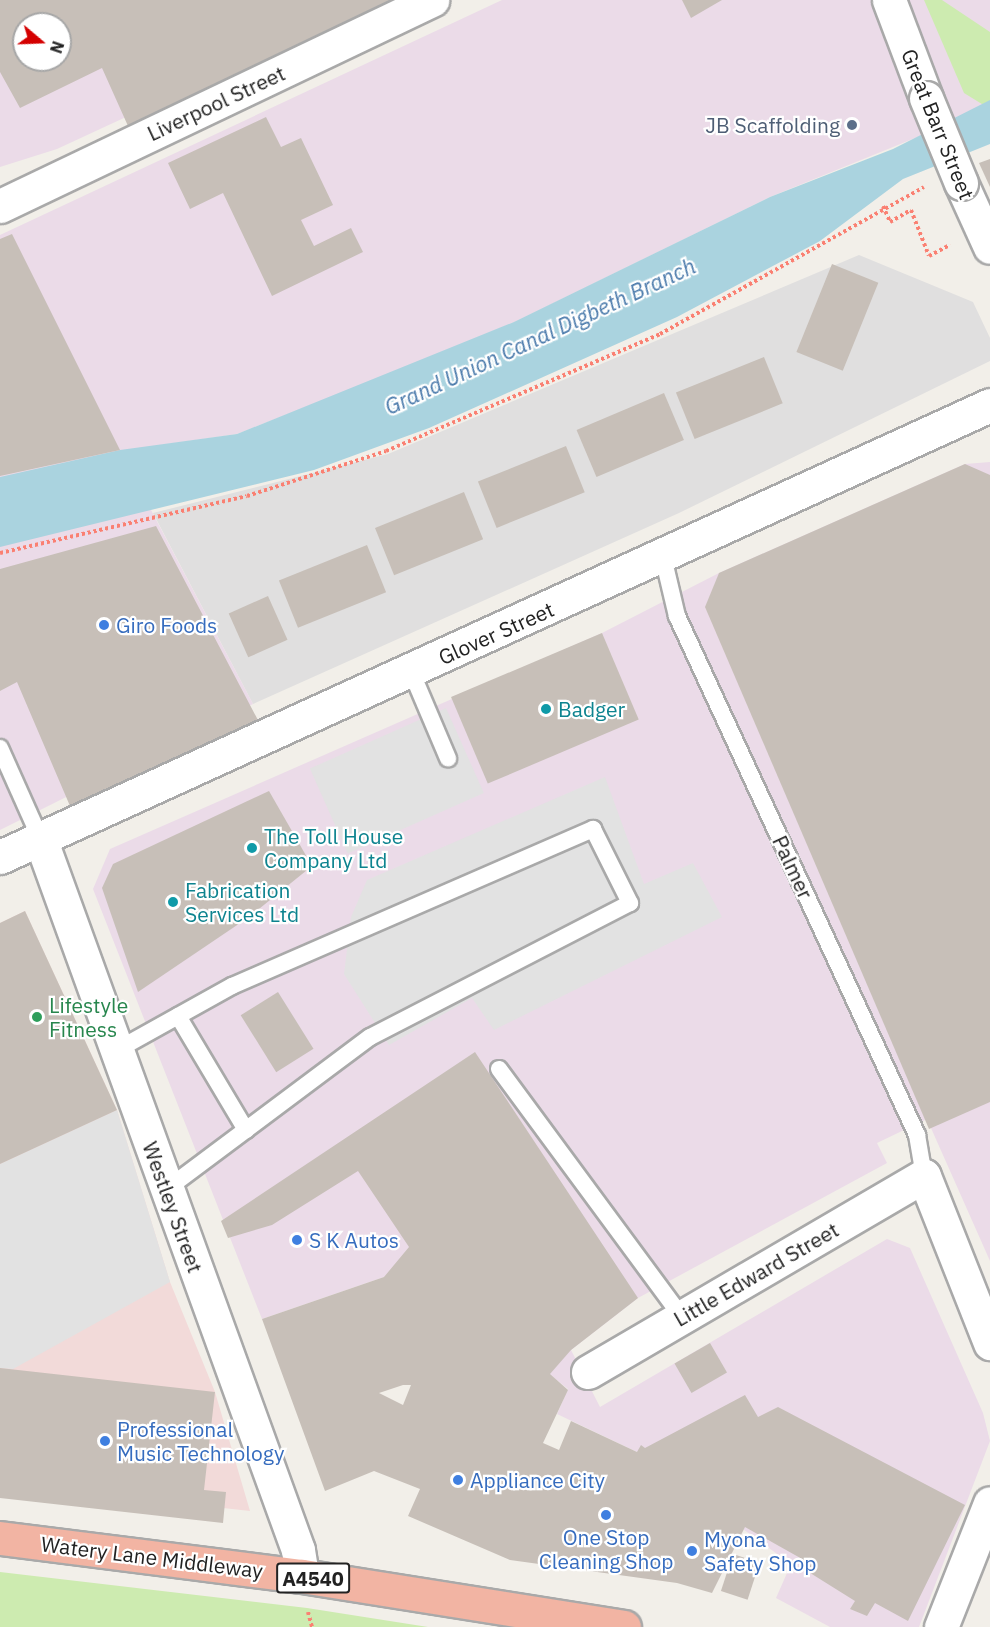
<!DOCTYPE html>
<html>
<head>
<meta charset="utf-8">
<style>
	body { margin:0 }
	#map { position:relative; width:990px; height:1627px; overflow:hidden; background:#f2efe9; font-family:"IBM Plex Sans",sans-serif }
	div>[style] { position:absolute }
	.residential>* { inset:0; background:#e0dfdf }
	.commercial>* { inset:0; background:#f2dad9 }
	.industrial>* { inset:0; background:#ebdbe8 }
	.grass>* { inset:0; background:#cdebb0 }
	.parking>* { inset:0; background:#e2e2e2; transform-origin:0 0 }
	.water>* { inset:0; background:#aad3df }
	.building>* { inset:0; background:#c7bfb8; transform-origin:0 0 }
	.path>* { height:4px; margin-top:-2px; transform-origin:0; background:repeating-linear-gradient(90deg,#fa8072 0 3px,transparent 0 6px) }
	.roads { filter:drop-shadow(2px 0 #a9a9a9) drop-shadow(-2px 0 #a9a9a9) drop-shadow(0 2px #a9a9a9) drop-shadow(0 -2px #a9a9a9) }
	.service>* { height:16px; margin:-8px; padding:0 8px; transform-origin:8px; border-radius:8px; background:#fff }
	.minor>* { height:33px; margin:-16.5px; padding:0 16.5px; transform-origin:16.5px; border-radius:16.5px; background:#fff }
	.tertiary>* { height:33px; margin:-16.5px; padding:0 16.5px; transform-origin:16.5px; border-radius:16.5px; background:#fff }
	.trunk>* { height:33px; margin:-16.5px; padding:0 16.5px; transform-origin:16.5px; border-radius:16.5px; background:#f2b4a3 }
	.bridges { filter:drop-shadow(2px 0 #a9a9a9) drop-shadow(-2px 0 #a9a9a9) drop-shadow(0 2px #a9a9a9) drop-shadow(0 -2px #a9a9a9) }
	.tertiary-bridge>* { height:33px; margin:-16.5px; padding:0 16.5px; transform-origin:16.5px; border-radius:16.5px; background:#fff }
	.dots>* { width:16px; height:16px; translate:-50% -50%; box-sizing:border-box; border:3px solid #fff; border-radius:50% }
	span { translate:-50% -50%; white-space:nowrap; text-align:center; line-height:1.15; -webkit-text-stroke:4.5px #fff; paint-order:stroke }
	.shield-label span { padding:2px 4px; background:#fff; border:2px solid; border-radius:4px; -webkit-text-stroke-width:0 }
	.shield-label { font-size:20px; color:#222; font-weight:700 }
	.street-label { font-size:21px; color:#222 }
	.service-label { font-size:21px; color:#4e5e75 }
	.right { translate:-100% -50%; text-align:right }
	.shop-label { font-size:21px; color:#366cbe }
	.left { translate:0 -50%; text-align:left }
	.culture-label { font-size:21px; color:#0d838f }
	.leisure-label { font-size:21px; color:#27864d }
	.water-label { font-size:22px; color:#4a7aab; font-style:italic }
	.north { position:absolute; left:12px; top:12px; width:60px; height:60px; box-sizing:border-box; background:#fff; border:2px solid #a7a7a7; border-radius:50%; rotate:109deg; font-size:16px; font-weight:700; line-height:24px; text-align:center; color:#222 }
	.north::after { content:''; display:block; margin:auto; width:21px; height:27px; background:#d40000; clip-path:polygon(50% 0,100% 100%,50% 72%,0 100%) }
</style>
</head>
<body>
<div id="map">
	<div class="residential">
		<i style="clip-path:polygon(859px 255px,973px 302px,990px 338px,990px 361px,679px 513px,253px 704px,153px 513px,388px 454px)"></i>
	</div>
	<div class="commercial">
		<i style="clip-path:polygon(25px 911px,117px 1110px,170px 1282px,215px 1392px,250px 1511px,0 1483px,0 923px)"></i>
	</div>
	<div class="industrial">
		<i style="clip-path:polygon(evenodd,0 0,378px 0,57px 149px,0 167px,0 0,24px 24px,60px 24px,60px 60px,24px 60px,24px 24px)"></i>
		<i style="clip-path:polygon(502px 0,990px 0,990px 102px,952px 123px,770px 197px,515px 322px,326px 399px,237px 434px,120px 451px,253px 704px,0 830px,0 235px)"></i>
		<i style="clip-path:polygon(990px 462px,990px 1261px,927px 1119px,877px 1143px,887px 1163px,638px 1298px,571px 1350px,600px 1407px,887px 1239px,910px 1248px,983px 1413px,990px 1441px,919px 1627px,830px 1627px,776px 1598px,791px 1564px,637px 1452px,557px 1414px,568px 1389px,496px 1332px,384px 1277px,262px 1319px,93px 889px,110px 849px,602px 633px,719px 573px,965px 464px)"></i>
	</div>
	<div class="grass">
		<i style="clip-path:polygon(924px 0,942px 0,990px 32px,990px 109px,964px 93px)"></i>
		<i style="clip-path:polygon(0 1572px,307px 1608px,428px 1627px,0 1627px)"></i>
	</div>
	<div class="parking">
		<i style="left:446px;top:708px;width:93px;height:149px;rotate:66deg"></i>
		<i style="clip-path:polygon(605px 777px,644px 884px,693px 863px,722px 917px,494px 1030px,472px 998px,389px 1045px,344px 974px,351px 917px,367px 880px)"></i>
		<i style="clip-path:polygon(117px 1110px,170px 1282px,13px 1369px,0 1368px,0 1164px)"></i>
	</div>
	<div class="water">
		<i style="clip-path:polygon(990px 100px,990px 144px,903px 179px,820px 241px,677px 317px,429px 428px,314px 470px,0 547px,0 477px,120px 450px,237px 434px,514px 322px,770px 197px,893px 149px)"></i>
	</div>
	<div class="building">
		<i style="clip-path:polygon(evenodd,0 0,411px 0,128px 126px,102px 68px,20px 108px,0 72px,0 0,24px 24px,60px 24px,60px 60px,24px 60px,24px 24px)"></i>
		<i style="clip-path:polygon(682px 0,722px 0,691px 18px)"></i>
		<i style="clip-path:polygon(266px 117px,281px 147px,301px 138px,333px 205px,301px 220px,314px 246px,351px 228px,363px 252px,272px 296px,223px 193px,190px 209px,168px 163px)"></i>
		<i style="clip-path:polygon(990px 159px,990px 187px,979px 163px)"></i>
		<i style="clip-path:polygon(12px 234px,120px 450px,0 476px,0 239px)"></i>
		<i style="left:832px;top:264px;width:50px;height:95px;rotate:22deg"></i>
		<i style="left:764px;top:357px;width:50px;height:95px;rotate:68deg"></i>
		<i style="left:664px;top:393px;width:51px;height:95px;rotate:67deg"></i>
		<i style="left:566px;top:446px;width:50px;height:95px;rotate:68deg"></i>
		<i style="clip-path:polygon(965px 464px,990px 475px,990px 1102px,929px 1129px,705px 607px,719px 573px)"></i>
		<i style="left:464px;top:492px;width:51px;height:96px;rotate:68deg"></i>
		<i style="clip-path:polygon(156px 526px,260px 724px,73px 813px,17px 682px,0 691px,0 569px)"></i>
		<i style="left:367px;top:545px;width:51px;height:95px;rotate:68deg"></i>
		<i style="left:268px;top:596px;width:48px;height:43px;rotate:66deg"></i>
		<i style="left:602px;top:633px;width:94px;height:164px;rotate:67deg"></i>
		<i style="clip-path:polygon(269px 791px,312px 866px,249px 917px,138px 992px,102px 888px,113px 864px)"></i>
		<i style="clip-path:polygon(25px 911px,117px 1110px,0 1164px,0 923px)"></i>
		<i style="left:278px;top:992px;width:67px;height:44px;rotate:58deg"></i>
		<i style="clip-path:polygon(evenodd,475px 1052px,638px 1298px,571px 1350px,550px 1374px,568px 1390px,543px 1443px,559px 1450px,571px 1421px,637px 1452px,641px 1445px,645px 1448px,745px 1395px,758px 1417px,778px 1407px,965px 1505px,908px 1621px,875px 1603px,867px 1616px,850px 1609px,855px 1601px,807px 1571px,811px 1564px,745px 1527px,712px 1593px,677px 1583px,510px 1560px,408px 1516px,420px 1489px,374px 1471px,325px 1491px,262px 1319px,384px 1277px,409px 1247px,358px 1171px,272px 1225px,228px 1238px,221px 1221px,475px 1052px,403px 1385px,411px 1385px,403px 1405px,379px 1393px,403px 1385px)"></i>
		<i style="left:710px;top:1343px;width:34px;height:41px;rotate:60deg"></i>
		<i style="clip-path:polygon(0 1368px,215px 1392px,204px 1490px,226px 1492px,223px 1523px,0 1498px)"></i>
		<i style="left:733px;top:1554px;width:28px;height:39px;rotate:18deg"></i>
	</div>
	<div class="path">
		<i style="left:883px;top:206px;width:17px;rotate:66deg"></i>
		<i style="left:890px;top:222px;width:24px;rotate:-30deg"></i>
		<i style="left:911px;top:210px;width:49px;rotate:68.6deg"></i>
		<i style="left:929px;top:256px;width:24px;rotate:-28deg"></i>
		<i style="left:0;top:553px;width:253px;rotate:-13deg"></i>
		<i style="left:247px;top:496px;width:146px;rotate:-17.9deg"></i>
		<i style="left:386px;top:451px;width:298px;rotate:-23.1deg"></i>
		<i style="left:660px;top:334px;width:302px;rotate:-29.1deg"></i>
		<i style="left:308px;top:1612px;width:16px;rotate:75deg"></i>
	</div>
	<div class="roads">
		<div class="service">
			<i style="left:663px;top:557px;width:61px;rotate:76.7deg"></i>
			<i style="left:677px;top:616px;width:572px;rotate:65.18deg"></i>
			<i style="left:917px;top:1135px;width:42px;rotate:80.3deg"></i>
			<i style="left:411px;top:671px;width:95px;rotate:67deg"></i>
			<i style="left:0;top:748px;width:98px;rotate:66deg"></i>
			<i style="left:178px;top:1016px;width:133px;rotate:59.2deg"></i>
			<i style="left:117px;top:1050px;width:132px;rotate:-29.1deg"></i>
			<i style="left:232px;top:986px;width:394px;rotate:-23.5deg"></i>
			<i style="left:593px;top:829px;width:83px;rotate:63.4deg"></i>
			<i style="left:630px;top:903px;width:292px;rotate:152.7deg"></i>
			<i style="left:370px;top:1037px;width:254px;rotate:143.2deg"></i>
			<i style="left:499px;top:1069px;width:307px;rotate:53.6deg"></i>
		</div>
		<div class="minor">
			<i style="left:0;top:206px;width:479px;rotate:-25.5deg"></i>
			<i style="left:40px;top:838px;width:757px;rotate:70.08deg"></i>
			<i style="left:298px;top:1550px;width:26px;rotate:81deg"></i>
			<i style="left:0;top:857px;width:1088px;rotate:-24.54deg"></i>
			<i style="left:588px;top:1372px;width:389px;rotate:-30.3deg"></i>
			<i style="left:924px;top:1176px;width:180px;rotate:68.4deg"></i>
			<i style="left:941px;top:1627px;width:133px;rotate:-68.4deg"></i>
		</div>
		<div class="tertiary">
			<i style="left:889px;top:0;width:105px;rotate:69.3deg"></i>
			<i style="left:961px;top:183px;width:70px;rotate:65.6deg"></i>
		</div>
		<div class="trunk">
			<i style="left:0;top:1538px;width:304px;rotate:7.2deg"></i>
			<i style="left:302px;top:1576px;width:326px;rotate:9deg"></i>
		</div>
	</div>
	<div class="bridges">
		<div class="tertiary-bridge">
			<i style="left:926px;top:98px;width:92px;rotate:67.6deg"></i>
		</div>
	</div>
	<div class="dots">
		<i style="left:852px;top:125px;background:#5c6f8a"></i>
		<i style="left:104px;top:625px;background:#3f7fe0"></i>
		<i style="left:546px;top:709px;background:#0f9aa8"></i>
		<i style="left:252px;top:848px;background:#0f9aa8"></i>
		<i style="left:173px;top:902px;background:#0f9aa8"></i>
		<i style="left:37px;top:1017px;background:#2e9e5b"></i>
		<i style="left:297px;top:1240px;background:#3f7fe0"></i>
		<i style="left:105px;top:1441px;background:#3f7fe0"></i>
		<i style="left:458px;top:1480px;background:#3f7fe0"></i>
		<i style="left:606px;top:1515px;background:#3f7fe0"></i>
		<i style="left:692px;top:1551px;background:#3f7fe0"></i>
	</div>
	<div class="shield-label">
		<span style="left:313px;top:1578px">A4540</span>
	</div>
	<div class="street-label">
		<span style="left:216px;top:103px;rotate:-25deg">Liverpool Street</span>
		<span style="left:938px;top:124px;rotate:68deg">Great Barr Street</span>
		<span style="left:496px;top:633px;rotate:-24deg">Glover Street</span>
		<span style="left:793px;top:867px;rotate:65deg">Palmer</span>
		<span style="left:173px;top:1207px;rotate:70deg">Westley Street</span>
		<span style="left:756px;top:1274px;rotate:-30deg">Little Edward Street</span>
		<span style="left:152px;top:1557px;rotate:7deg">Watery Lane Middleway</span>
	</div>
	<div class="service-label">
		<span class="right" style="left:840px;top:125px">JB Scaffolding</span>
	</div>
	<div class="shop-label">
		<span class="left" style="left:116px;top:625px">Giro Foods</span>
		<span class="left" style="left:309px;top:1240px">S K Autos</span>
		<span class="left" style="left:117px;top:1441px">Professional<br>Music Technology</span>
		<span class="left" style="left:470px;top:1480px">Appliance City</span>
		<span style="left:606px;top:1549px">One Stop<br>Cleaning Shop</span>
		<span class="left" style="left:704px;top:1551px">Myona<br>Safety Shop</span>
	</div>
	<div class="culture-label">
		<span class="left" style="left:558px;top:709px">Badger</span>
		<span class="left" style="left:264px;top:848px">The Toll House<br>Company Ltd</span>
		<span class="left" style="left:185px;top:902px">Fabrication<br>Services Ltd</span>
	</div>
	<div class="leisure-label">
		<span class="left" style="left:49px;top:1017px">Lifestyle<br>Fitness</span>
	</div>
	<div class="water-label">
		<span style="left:540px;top:336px;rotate:-25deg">Grand Union Canal Digbeth Branch</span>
	</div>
	<div class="north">N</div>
</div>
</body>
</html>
